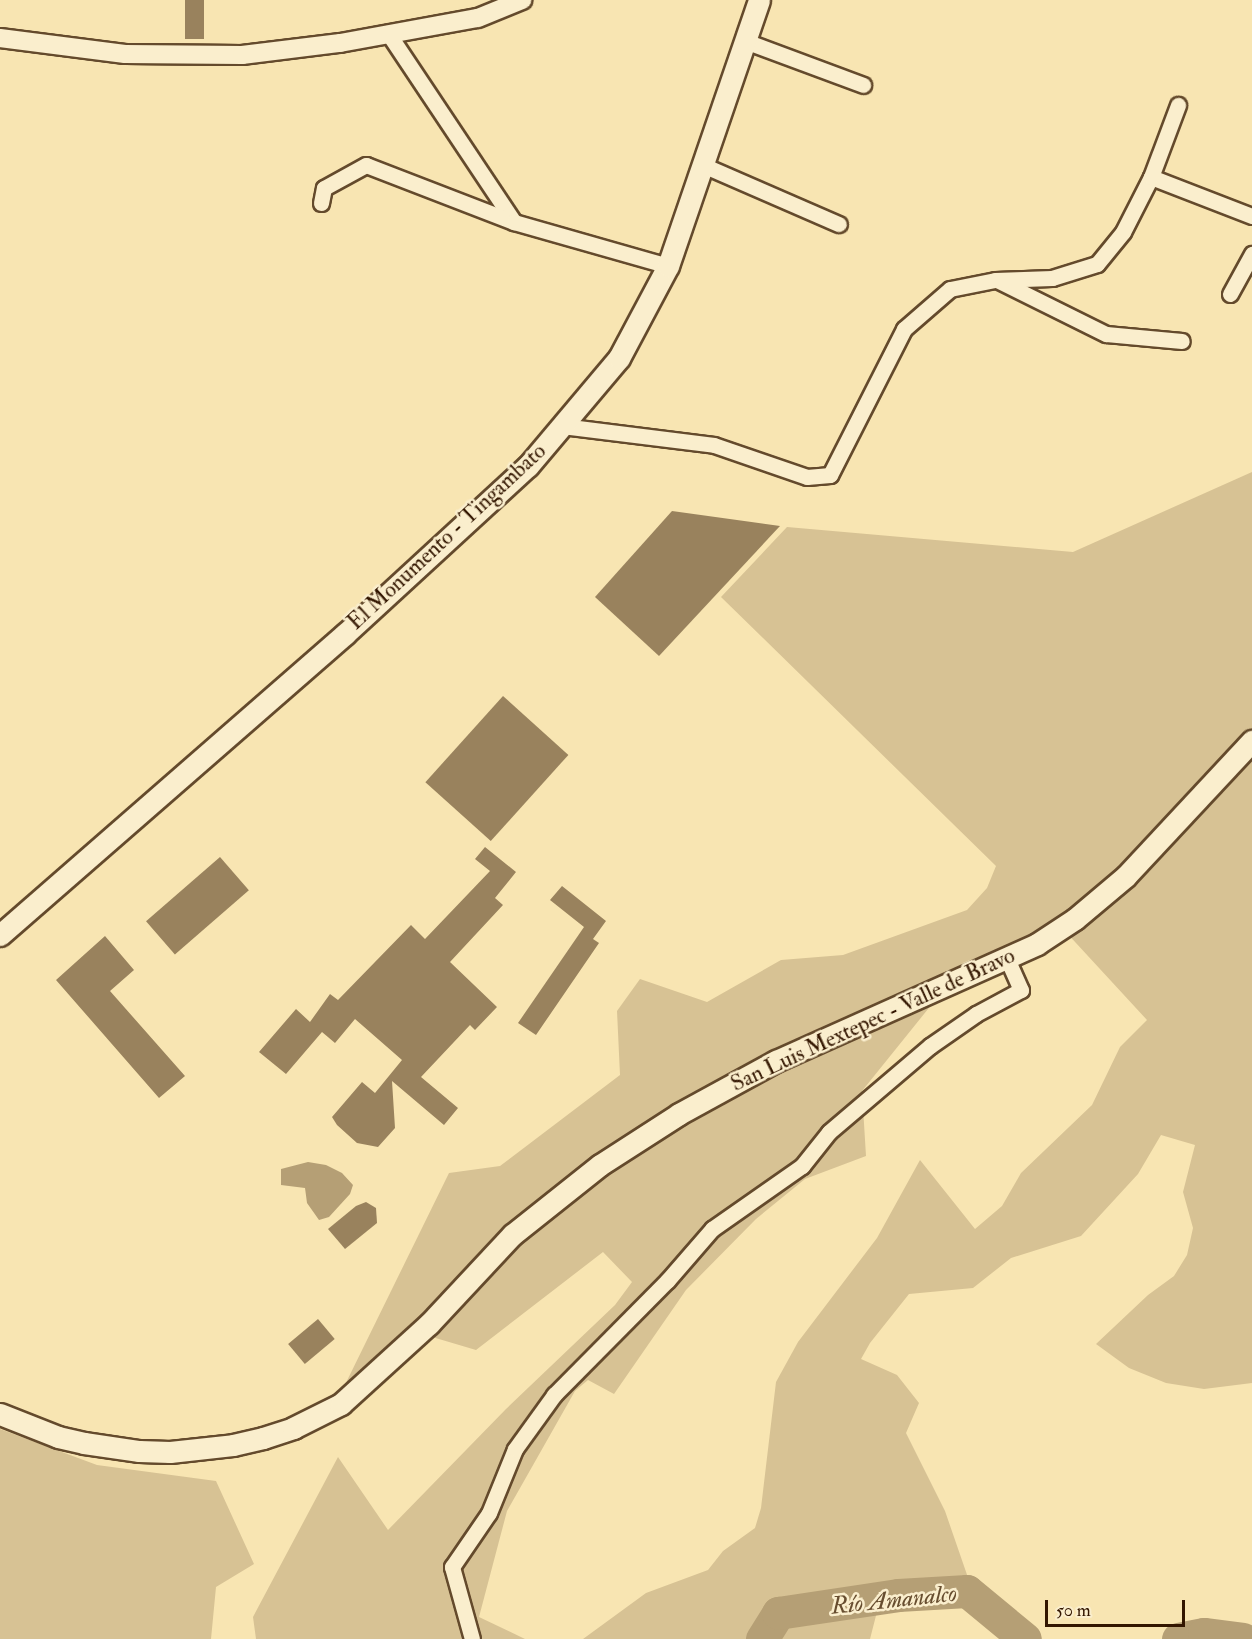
<!DOCTYPE html>
<html>
<head>
<meta charset="utf-8">
<style>
	body { margin:0 }
	#map { position:relative; width:1252px; height:1639px; overflow:hidden; background:#f8e5b2; font-family:"IM FELL Double Pica",serif }
	div>[style] { position:absolute }
	.green>* { inset:0; background:#d7c294 }
	.water>* { inset:0; background:#b59f75 }
	.river>* { height:33px; margin:-16.5px; padding:0 16.5px; transform-origin:16.5px; border-radius:16.5px; background:#b59f75 }
	.building>* { inset:0; background:#99825d; transform-origin:0 0 }
	.roads { filter:drop-shadow(2px 0 #644a2c) drop-shadow(-2px 0 #644a2c) drop-shadow(0 2px #644a2c) drop-shadow(0 -2px #644a2c) }
	.minor>* { height:15px; margin:-7.5px; padding:0 7.5px; transform-origin:7.5px; border-radius:7.5px; background:#faeecd }
	.tertiary>* { height:18px; margin:-9px; padding:0 9px; transform-origin:9px; border-radius:9px; background:#faeecd }
	.secondary>* { height:21px; margin:-10.5px; padding:0 10.5px; transform-origin:10.5px; border-radius:10.5px; background:#faeecd }
	span { translate:-50% -50%; white-space:nowrap; text-align:center; line-height:1.15; -webkit-text-stroke:5px #faeecd; paint-order:stroke }
	.street-label { font-size:22px; color:#331600 }
	.water-label { font-size:24px; color:#674d2f; font-style:italic }
	.scale { position:absolute; left:1045px; top:1600px; width:140px; height:27px; box-sizing:border-box; border:3px solid #331600; border-top:0; padding-left:8px; font-size:18px; line-height:21px; white-space:nowrap; color:#331600; -webkit-text-stroke:4px #faeecd; paint-order:stroke }
</style>
</head>
<body>
<div id="map">
	<div class="green">
		<i style="clip-path:polygon(1252px 472px,1252px 1383px,1204px 1389px,1166px 1383px,1129px 1368px,1096px 1344px,1148px 1295px,1174px 1276px,1187px 1255px,1193px 1228px,1183px 1192px,1195px 1145px,1161px 1135px,1138px 1174px,1081px 1236px,1011px 1258px,973px 1288px,909px 1294px,870px 1343px,861px 1359px,897px 1375px,919px 1403px,906px 1433px,945px 1511px,974px 1595px,880px 1600px,870px 1639px,583px 1639px,646px 1593px,708px 1570px,723px 1551px,755px 1528px,761px 1508px,776px 1382px,798px 1342px,877px 1238px,920px 1160px,975px 1229px,1002px 1206px,1021px 1173px,1092px 1105px,1120px 1047px,1147px 1020px,1064px 930px,953px 978px,862px 1091px,866px 1156px,805px 1179px,756px 1219px,686px 1290px,614px 1394px,588px 1380px,575px 1391px,507px 1511px,479px 1617px,525px 1639px,256px 1639px,253px 1617px,338px 1457px,388px 1530px,506px 1409px,615px 1305px,632px 1282px,603px 1252px,476px 1350px,412px 1331px,338px 1399px,449px 1173px,500px 1166px,620px 1075px,617px 1011px,640px 979px,707px 1002px,781px 960px,843px 955px,967px 910px,987px 888px,996px 866px,721px 597px,787px 527px,1073px 552px)"></i>
		<i style="clip-path:polygon(0 1429px,97px 1465px,216px 1481px,254px 1564px,216px 1587px,211px 1639px,0 1639px)"></i>
	</div>
	<div class="water">
		<i style="clip-path:polygon(308px 1162px,326px 1165px,342px 1173px,353px 1185px,350px 1194px,329px 1217px,319px 1220px,307px 1203px,305px 1188px,281px 1185px,281px 1169px)"></i>
	</div>
	<div class="river">
		<i style="left:762px;top:1639px;width:31px;rotate:-58deg"></i>
		<i style="left:778px;top:1613px;width:121px;rotate:-8.5deg"></i>
		<i style="left:898px;top:1595px;width:69px;rotate:-3.3deg"></i>
		<i style="left:967px;top:1591px;width:75px;rotate:39.6deg"></i>
		<i style="left:1178px;top:1639px;width:26px;rotate:-11deg"></i>
		<i style="left:1204px;top:1634px;width:39px;rotate:7deg"></i>
	</div>
	<div class="building">
		<i style="left:185px;top:0;width:19px;height:39px"></i>
		<i style="clip-path:polygon(672px 511px,780px 526px,659px 656px,595px 597px)"></i>
		<i style="left:503px;top:696px;width:88px;height:116px;rotate:42deg"></i>
		<i style="clip-path:polygon(485px 847px,516px 872px,495px 898px,503px 905px,450px 962px,497px 1007px,475px 1030px,470px 1025px,421px 1077px,458px 1108px,444px 1125px,392px 1081px,395px 1128px,378px 1147px,357px 1143px,337px 1125px,332px 1117px,362px 1082px,375px 1093px,402px 1060px,355px 1019px,335px 1043px,322px 1032px,286px 1074px,259px 1052px,296px 1009px,310px 1022px,330px 994px,338px 1000px,411px 925px,425px 939px,490px 871px,475px 859px)"></i>
		<i style="left:220px;top:857px;width:44px;height:98px;rotate:49deg"></i>
		<i style="clip-path:polygon(562px 886px,606px 921px,593px 939px,599px 943px,536px 1035px,518px 1023px,584px 927px,550px 900px)"></i>
		<i style="clip-path:polygon(105px 936px,134px 970px,110px 991px,185px 1076px,159px 1098px,56px 980px)"></i>
		<i style="clip-path:polygon(366px 1202px,376px 1208px,377px 1223px,345px 1249px,328px 1229px,356px 1206px)"></i>
		<i style="left:318px;top:1319px;width:26px;height:39px;rotate:50deg"></i>
	</div>
	<div class="roads">
		<div class="minor">
			<i style="left:388px;top:33px;width:227px;rotate:56.3deg"></i>
			<i style="left:745px;top:41px;width:126px;rotate:20.4deg"></i>
			<i style="left:703px;top:165px;width:148px;rotate:23.5deg"></i>
			<i style="left:1151px;top:177px;width:108px;rotate:21.1deg"></i>
			<i style="left:321px;top:203px;width:15px;rotate:-79deg"></i>
			<i style="left:324px;top:188px;width:48px;rotate:-28.7deg"></i>
			<i style="left:366px;top:165px;width:159px;rotate:21.1deg"></i>
			<i style="left:514px;top:222px;width:160px;rotate:15.9deg"></i>
			<i style="left:997px;top:280px;width:122px;rotate:26.4deg"></i>
			<i style="left:1106px;top:334px;width:76px;rotate:5.3deg"></i>
			<i style="left:1230px;top:294px;width:46px;rotate:-61.2deg"></i>
			<i style="left:562px;top:426px;width:153px;rotate:7.1deg"></i>
			<i style="left:714px;top:445px;width:98px;rotate:19deg"></i>
			<i style="left:807px;top:477px;width:23px;rotate:-5deg"></i>
			<i style="left:830px;top:475px;width:164px;rotate:-63.1deg"></i>
			<i style="left:904px;top:329px;width:61px;rotate:-41deg"></i>
			<i style="left:950px;top:289px;width:46px;rotate:-11.3deg"></i>
			<i style="left:995px;top:280px;width:57px;rotate:-2deg"></i>
			<i style="left:1052px;top:278px;width:47px;rotate:-17.3deg"></i>
			<i style="left:1097px;top:264px;width:41px;rotate:-50.9deg"></i>
			<i style="left:1123px;top:232px;width:62px;rotate:-63deg"></i>
			<i style="left:1151px;top:177px;width:77px;rotate:-69.4deg"></i>
			<i style="left:472px;top:1639px;width:75px;rotate:-105.5deg"></i>
			<i style="left:452px;top:1567px;width:65px;rotate:-55.6deg"></i>
			<i style="left:489px;top:1513px;width:69px;rotate:-67.9deg"></i>
			<i style="left:515px;top:1449px;width:67px;rotate:-54.2deg"></i>
			<i style="left:554px;top:1395px;width:161px;rotate:-45.3deg"></i>
			<i style="left:667px;top:1281px;width:69px;rotate:-49.1deg"></i>
			<i style="left:712px;top:1229px;width:110px;rotate:-35deg"></i>
			<i style="left:802px;top:1166px;width:43px;rotate:-51.5deg"></i>
			<i style="left:829px;top:1132px;width:133px;rotate:-40.4deg"></i>
			<i style="left:930px;top:1046px;width:56px;rotate:-34.8deg"></i>
			<i style="left:976px;top:1014px;width:51px;rotate:-28.1deg"></i>
			<i style="left:1021px;top:990px;width:35px;rotate:-114deg"></i>
		</div>
		<div class="tertiary">
			<i style="left:0;top:38px;width:126px;rotate:7.3deg"></i>
			<i style="left:125px;top:54px;width:117px;rotate:0.5deg"></i>
			<i style="left:242px;top:55px;width:99px;rotate:-7deg"></i>
			<i style="left:340px;top:43px;width:140px;rotate:-10.3deg"></i>
			<i style="left:478px;top:18px;width:48px;rotate:-22.2deg"></i>
		</div>
		<div class="secondary">
			<i style="left:0;top:935px;width:458px;rotate:-41.1deg"></i>
			<i style="left:345px;top:634px;width:248px;rotate:-42.6deg"></i>
			<i style="left:528px;top:466px;width:141px;rotate:-49.9deg"></i>
			<i style="left:619px;top:358px;width:104px;rotate:-62deg"></i>
			<i style="left:668px;top:266px;width:281px;rotate:-71.1deg"></i>
			<i style="left:0;top:1414px;width:62px;rotate:21.6deg"></i>
			<i style="left:58px;top:1437px;width:27px;rotate:13deg"></i>
			<i style="left:84px;top:1443px;width:56px;rotate:8.3deg"></i>
			<i style="left:139px;top:1451px;width:31px;rotate:2deg"></i>
			<i style="left:170px;top:1452px;width:63px;rotate:-6.3deg"></i>
			<i style="left:233px;top:1445px;width:31px;rotate:-13deg"></i>
			<i style="left:263px;top:1438px;width:32px;rotate:-18deg"></i>
			<i style="left:293px;top:1428px;width:54px;rotate:-26.6deg"></i>
			<i style="left:341px;top:1404px;width:119px;rotate:-42.3deg"></i>
			<i style="left:429px;top:1324px;width:122px;rotate:-47deg"></i>
			<i style="left:512px;top:1235px;width:112px;rotate:-38.5deg"></i>
			<i style="left:600px;top:1165px;width:94px;rotate:-32.8deg"></i>
			<i style="left:679px;top:1114px;width:111px;rotate:-28.7deg"></i>
			<i style="left:776px;top:1061px;width:286px;rotate:-24.1deg"></i>
			<i style="left:1037px;top:944px;width:45px;rotate:-33.3deg"></i>
			<i style="left:1075px;top:919px;width:67px;rotate:-40.1deg"></i>
			<i style="left:1126px;top:876px;width:185px;rotate:-47deg"></i>
		</div>
	</div>
	<div class="street-label">
		<span style="left:447px;top:537px;rotate:-43deg">El Monumento - Tingambato</span>
		<span style="left:873px;top:1020px;rotate:-25deg">San Luis Mextepec - Valle de Bravo</span>
	</div>
	<div class="water-label">
		<span style="left:894px;top:1600px;rotate:-6deg">Río Amanalco</span>
	</div>
	<div class="scale">50 m</div>
</div>
</body>
</html>
